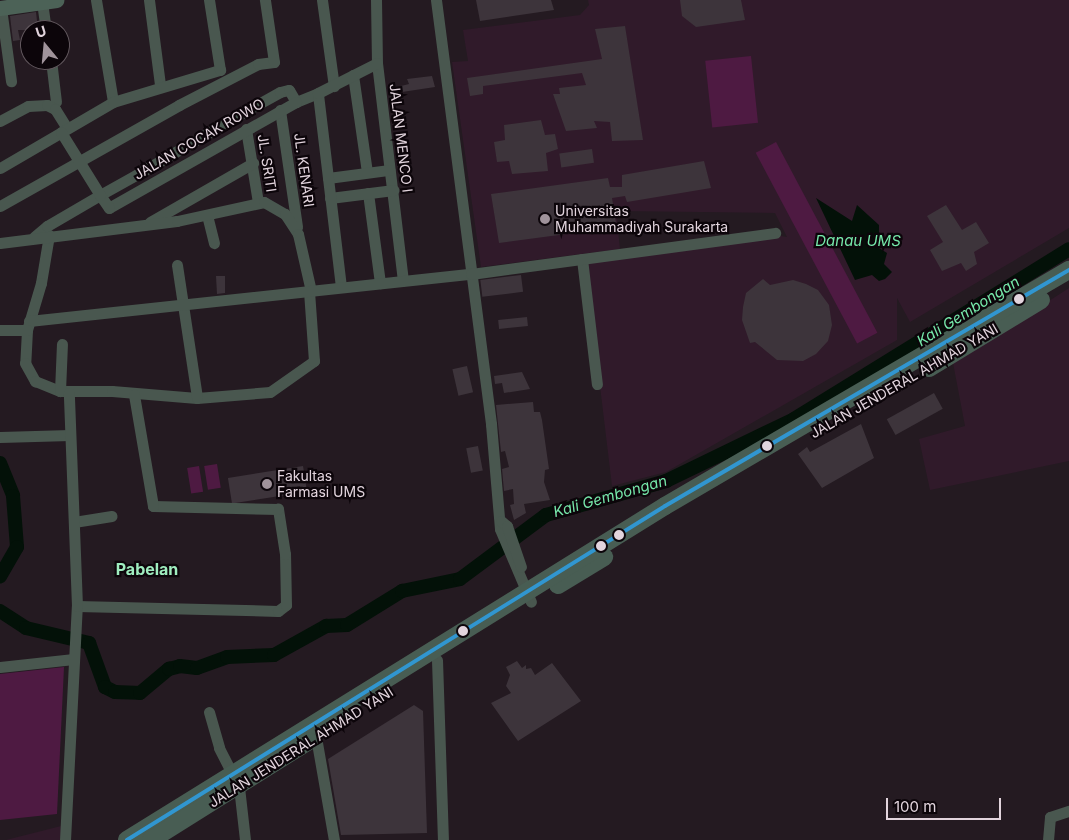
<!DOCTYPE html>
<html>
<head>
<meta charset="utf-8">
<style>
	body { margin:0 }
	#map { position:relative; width:1069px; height:840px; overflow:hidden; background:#241a21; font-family:Inter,sans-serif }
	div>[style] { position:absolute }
	.built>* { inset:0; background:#301a2a }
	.green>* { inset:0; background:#4e1a42; transform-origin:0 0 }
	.water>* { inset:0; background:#031108 }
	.river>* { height:14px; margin:-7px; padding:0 7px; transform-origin:7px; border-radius:7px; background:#031108 }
	.building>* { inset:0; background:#3d343b; transform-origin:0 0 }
	.minor>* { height:11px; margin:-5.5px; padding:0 5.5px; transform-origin:5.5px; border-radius:5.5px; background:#49574f }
	.major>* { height:15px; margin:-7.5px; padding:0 7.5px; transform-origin:7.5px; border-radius:7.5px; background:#4c6257 }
	.highway>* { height:18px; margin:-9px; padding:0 9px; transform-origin:9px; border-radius:9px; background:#485d53 }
	.bus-1>* { height:4px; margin:-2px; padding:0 2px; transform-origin:2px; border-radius:2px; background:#3196d0 }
	.dots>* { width:14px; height:14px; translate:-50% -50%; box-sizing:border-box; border:2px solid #0c050a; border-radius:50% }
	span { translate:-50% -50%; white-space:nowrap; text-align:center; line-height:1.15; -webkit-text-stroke:4.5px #0c050a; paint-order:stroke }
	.street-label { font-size:14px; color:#e2d4dd }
	.poi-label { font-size:14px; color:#e2d4dd }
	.left { translate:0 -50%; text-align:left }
	.water-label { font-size:15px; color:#76e8aa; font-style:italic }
	.quarter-label { font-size:16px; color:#9fedbf; font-weight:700 }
	.north { position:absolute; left:20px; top:20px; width:50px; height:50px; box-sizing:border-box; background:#0c050a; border:1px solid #62585e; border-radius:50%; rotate:343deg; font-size:14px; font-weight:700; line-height:20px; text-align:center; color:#e2d4dd }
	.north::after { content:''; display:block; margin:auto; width:18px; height:22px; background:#a0939b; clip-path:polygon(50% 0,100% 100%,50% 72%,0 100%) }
	.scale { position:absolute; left:886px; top:798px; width:115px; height:22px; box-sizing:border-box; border:2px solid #e2d4dd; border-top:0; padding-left:6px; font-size:15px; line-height:18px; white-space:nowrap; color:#e2d4dd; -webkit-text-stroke:4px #0c050a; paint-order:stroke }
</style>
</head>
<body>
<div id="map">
	<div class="built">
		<i style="clip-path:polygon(588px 0,1069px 0,1069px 228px,910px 322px,897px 298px,897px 340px,666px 472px,612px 486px,585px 261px,775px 235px,787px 237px,775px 213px,616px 211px,620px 249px,481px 267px,452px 62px,468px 61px,463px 30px,580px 15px,589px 5px)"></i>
		<i style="clip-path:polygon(1069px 288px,1069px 461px,930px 490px,919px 439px,965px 426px,953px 363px)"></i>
		<i style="clip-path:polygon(61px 826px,62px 840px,6px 840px)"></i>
	</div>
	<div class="green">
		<i style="left:751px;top:56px;width:67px;height:46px;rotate:84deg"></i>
		<i style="left:776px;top:142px;width:216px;height:23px;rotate:62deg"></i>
		<i style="left:217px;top:464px;width:24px;height:13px;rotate:81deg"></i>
		<i style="left:199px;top:466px;width:26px;height:12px;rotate:81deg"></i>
		<i style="clip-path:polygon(64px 667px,57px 814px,0 820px,0 674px)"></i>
	</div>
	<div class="water">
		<i style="clip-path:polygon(816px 198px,852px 221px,857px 205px,879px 225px,879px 248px,887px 253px,884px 264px,892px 272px,885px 279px,879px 281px,872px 275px,855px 280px)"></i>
	</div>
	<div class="river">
		<i style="left:0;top:463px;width:35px;rotate:68deg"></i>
		<i style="left:13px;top:496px;width:51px;rotate:85.5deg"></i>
		<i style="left:17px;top:547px;width:34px;rotate:120deg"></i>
		<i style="left:0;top:611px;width:31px;rotate:33deg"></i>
		<i style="left:26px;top:628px;width:65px;rotate:13.4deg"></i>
		<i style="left:89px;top:643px;width:47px;rotate:70deg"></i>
		<i style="left:105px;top:687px;width:11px;rotate:27deg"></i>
		<i style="left:115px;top:692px;width:25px;rotate:2deg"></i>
		<i style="left:140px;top:693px;width:38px;rotate:-40deg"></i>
		<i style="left:169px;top:669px;width:11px;rotate:-15deg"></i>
		<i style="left:180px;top:666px;width:17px;rotate:7deg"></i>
		<i style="left:197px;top:668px;width:32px;rotate:-20deg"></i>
		<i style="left:227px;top:657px;width:47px;rotate:-2.4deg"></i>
		<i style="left:274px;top:655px;width:60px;rotate:-29.1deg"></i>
		<i style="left:326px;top:626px;width:21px;rotate:-3deg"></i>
		<i style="left:347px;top:625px;width:65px;rotate:-31.7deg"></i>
		<i style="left:402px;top:591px;width:59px;rotate:-11.7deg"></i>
		<i style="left:460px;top:579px;width:107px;rotate:-36.7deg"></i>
		<i style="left:546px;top:515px;width:125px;rotate:-15.8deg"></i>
		<i style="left:666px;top:481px;width:142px;rotate:-25.8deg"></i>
		<i style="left:794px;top:419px;width:323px;rotate:-31.7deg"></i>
	</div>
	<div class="building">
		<i style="clip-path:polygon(476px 0,551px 0,554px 10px,480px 21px)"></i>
		<i style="clip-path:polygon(680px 0,741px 0,745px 20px,696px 27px,682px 16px)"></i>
		<i style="clip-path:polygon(36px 12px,38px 30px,18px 30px,20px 40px,13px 41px,10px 16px)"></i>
		<i style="clip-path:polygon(625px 26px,643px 140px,612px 141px,610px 122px,594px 121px,597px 128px,566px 131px,553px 94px,560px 94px,559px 88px,586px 85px,582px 73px,483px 86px,483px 94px,470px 96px,467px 78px,602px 59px,595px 29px)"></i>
		<i style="clip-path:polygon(432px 76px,435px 87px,402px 92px,401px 86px,409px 84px,407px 79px)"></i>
		<i style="clip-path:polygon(541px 120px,545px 135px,555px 134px,558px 149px,546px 153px,548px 171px,512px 174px,509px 161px,497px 162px,494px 142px,505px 140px,504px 125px)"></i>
		<i style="left:592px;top:149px;width:14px;height:33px;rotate:82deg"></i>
		<i style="clip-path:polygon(704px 161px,711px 188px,627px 202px,625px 196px,612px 198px,616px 223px,603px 224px,604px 229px,499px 243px,491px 194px,608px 178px,610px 187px,622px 187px,622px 175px)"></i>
		<i style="clip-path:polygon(946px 205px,962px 230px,976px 222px,989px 243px,974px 252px,977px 264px,966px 271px,961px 263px,942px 271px,930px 250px,943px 242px,927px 216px)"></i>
		<i style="left:521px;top:275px;width:17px;height:41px;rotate:83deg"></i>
		<i style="clip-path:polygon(216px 276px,225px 276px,225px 293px,217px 294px)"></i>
		<i style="clip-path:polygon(763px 279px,770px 285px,793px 280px,806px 284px,818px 290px,829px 305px,832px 325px,828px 341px,816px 354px,803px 361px,777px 360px,755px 342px,750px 343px,742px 320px,743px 307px,746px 293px)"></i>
		<i style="left:527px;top:317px;width:9px;height:29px;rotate:84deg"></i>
		<i style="left:467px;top:366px;width:27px;height:15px;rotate:77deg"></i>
		<i style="clip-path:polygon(522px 372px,530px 389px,504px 393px,502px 383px,495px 384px,494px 376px)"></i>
		<i style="left:934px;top:393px;width:18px;height:54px;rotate:61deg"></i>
		<i style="clip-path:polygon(533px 402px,534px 412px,540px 412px,542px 420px,549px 469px,545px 470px,544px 482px,550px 500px,524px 504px,526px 513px,514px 520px,510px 505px,514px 504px,513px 489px,504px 491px,502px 469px,509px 467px,505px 451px,501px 452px,496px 405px)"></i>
		<i style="clip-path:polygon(861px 424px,874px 458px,822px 488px,798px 454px,807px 447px,810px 452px)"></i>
		<i style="left:478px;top:446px;width:25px;height:12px;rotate:79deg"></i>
		<i style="left:303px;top:466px;width:26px;height:76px;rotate:81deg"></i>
		<i style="clip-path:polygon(517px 661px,522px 668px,526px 665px,526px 669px,531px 668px,535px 675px,552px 663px,581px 701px,518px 741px,491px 703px,511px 693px,506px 686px,510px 675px,506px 667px)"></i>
		<i style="clip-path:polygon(414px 705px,423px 711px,427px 833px,341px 835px,328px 759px)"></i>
	</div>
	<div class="minor">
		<i style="left:96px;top:0;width:103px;rotate:80.5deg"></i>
		<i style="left:149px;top:0;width:86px;rotate:82.6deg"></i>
		<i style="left:322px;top:0;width:87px;rotate:82.1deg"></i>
		<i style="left:376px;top:0;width:63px;rotate:89.1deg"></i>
		<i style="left:377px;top:63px;width:219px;rotate:83.2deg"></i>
		<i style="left:436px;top:0;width:428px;rotate:82.6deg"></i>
		<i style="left:491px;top:424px;width:105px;rotate:85.1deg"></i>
		<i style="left:500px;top:529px;width:79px;rotate:67deg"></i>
		<i style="left:42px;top:2px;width:28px;rotate:82deg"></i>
		<i style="left:1px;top:8px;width:74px;rotate:82.2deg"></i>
		<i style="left:51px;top:60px;width:42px;rotate:83.2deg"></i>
		<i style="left:353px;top:75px;width:98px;rotate:81.8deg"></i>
		<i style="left:296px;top:102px;width:24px;rotate:-22deg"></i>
		<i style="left:280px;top:110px;width:118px;rotate:81.7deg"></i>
		<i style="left:0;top:121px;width:32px;rotate:-28deg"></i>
		<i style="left:28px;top:106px;width:19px;rotate:-3deg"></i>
		<i style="left:47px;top:105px;width:9px;rotate:27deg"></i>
		<i style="left:55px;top:109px;width:22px;rotate:58deg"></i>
		<i style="left:246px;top:129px;width:74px;rotate:80.7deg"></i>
		<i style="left:0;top:168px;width:131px;rotate:-30.3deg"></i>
		<i style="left:113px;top:102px;width:112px;rotate:-16.7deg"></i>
		<i style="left:220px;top:70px;width:71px;rotate:-98.9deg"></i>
		<i style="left:328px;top:178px;width:62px;rotate:-7.5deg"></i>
		<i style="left:368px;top:193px;width:91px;rotate:82.4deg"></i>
		<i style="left:330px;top:198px;width:64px;rotate:-7.2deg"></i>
		<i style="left:0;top:206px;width:206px;rotate:-29.4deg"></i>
		<i style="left:179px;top:105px;width:89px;rotate:-27.4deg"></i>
		<i style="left:258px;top:64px;width:16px;rotate:-7deg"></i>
		<i style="left:274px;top:62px;width:63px;rotate:-98.3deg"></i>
		<i style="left:207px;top:215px;width:29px;rotate:76deg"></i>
		<i style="left:150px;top:222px;width:119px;rotate:-29.8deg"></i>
		<i style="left:49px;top:235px;width:49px;rotate:99.5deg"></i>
		<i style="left:41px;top:283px;width:49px;rotate:106.6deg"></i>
		<i style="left:27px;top:330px;width:33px;rotate:93deg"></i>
		<i style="left:25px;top:363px;width:21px;rotate:61deg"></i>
		<i style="left:35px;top:381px;width:27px;rotate:22deg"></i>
		<i style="left:60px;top:391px;width:52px"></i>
		<i style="left:112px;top:391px;width:85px;rotate:4.7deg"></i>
		<i style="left:197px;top:398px;width:73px;rotate:-4.7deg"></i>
		<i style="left:270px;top:392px;width:54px;rotate:-35.2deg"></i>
		<i style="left:314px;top:361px;width:70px;rotate:-94.1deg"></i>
		<i style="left:34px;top:237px;width:17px;rotate:-40deg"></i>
		<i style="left:47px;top:226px;width:61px;rotate:-30.3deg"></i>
		<i style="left:100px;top:195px;width:41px;rotate:-29.1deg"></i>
		<i style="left:136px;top:175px;width:117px;rotate:-30.3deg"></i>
		<i style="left:237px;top:116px;width:49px;rotate:-29.2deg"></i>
		<i style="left:280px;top:92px;width:9px;rotate:-13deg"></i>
		<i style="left:289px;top:90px;width:14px;rotate:60deg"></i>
		<i style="left:296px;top:102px;width:215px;rotate:150.5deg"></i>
		<i style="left:109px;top:208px;width:16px;rotate:-125deg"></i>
		<i style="left:100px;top:195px;width:74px;rotate:-121.8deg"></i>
		<i style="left:0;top:243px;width:178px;rotate:-7.1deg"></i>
		<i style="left:177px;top:221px;width:89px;rotate:-12.3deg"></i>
		<i style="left:264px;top:202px;width:24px;rotate:30deg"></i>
		<i style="left:285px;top:214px;width:24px;rotate:57deg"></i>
		<i style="left:298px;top:234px;width:58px;rotate:77.2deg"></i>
		<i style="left:582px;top:259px;width:126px;rotate:83.2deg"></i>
		<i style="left:177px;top:265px;width:134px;rotate:81.4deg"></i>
		<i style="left:341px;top:287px;width:195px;rotate:-96.8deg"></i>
		<i style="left:318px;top:93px;width:66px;rotate:-27deg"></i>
		<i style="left:29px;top:321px;width:444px;rotate:-6.1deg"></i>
		<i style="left:471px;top:274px;width:307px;rotate:-7.7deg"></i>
		<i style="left:0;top:330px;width:27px"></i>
		<i style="left:60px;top:391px;width:47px;rotate:-87.6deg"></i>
		<i style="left:0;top:437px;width:70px;rotate:-1.6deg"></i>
		<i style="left:501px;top:521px;width:8px;rotate:40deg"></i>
		<i style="left:507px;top:526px;width:43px;rotate:71.1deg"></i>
		<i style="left:74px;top:522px;width:38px;rotate:-9deg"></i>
		<i style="left:77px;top:606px;width:201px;rotate:1.4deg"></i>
		<i style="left:278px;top:611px;width:10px;rotate:-37deg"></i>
		<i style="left:286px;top:605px;width:51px;rotate:-91.1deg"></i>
		<i style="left:285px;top:554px;width:46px;rotate:-98.8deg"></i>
		<i style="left:278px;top:509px;width:125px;rotate:-178.6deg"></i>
		<i style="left:153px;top:506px;width:113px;rotate:-99.7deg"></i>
		<i style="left:437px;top:660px;width:180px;rotate:88.1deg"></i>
		<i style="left:0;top:667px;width:74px;rotate:-6.2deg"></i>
		<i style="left:209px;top:712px;width:37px;rotate:74deg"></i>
		<i style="left:219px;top:748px;width:44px;rotate:62.9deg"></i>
		<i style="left:239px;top:787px;width:53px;rotate:83.5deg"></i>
		<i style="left:316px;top:737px;width:105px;rotate:80.1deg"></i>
		<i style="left:65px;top:840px;width:234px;rotate:-87.1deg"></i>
		<i style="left:77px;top:606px;width:213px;rotate:-92.2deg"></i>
		<i style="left:1048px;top:840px;width:23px;rotate:-85deg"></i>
		<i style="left:1050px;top:817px;width:20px;rotate:-18deg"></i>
	</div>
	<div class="major">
		<i style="left:0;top:8px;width:57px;rotate:-8.1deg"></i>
	</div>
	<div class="highway">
		<i style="left:929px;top:368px;width:131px;rotate:-31.3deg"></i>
		<i style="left:558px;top:585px;width:54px;rotate:-31.3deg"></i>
		<i style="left:127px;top:840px;width:633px;rotate:-31.83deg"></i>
		<i style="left:665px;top:506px;width:468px;rotate:-30.3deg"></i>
		<i style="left:151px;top:840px;width:186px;rotate:-32.1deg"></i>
	</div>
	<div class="bus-1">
		<i style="left:127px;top:840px;width:633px;rotate:-31.83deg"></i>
		<i style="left:665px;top:506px;width:468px;rotate:-30.3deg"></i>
	</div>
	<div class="dots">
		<i style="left:545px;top:219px;background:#a0939b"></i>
		<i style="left:1019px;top:299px;background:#e2d4dd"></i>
		<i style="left:767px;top:446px;background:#e2d4dd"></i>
		<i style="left:267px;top:484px;background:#a0939b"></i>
		<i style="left:619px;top:535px;background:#e2d4dd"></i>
		<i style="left:601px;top:546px;background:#e2d4dd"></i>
		<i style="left:463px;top:631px;background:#e2d4dd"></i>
	</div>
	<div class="street-label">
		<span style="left:401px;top:138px;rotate:83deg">JALAN MENCO I</span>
		<span style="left:199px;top:139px;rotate:-30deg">JALAN COCAK ROWO</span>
		<span style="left:267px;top:163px;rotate:81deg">JL. SRITI</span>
		<span style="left:304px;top:170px;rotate:82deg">JL. KENARI</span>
		<span style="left:904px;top:381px;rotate:-30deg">JALAN JENDERAL AHMAD YANI</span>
		<span style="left:301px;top:747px;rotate:-32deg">JALAN JENDERAL AHMAD YANI</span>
	</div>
	<div class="poi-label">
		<span class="left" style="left:555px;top:219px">Universitas<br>Muhammadiyah Surakarta</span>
		<span class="left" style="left:277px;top:484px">Fakultas<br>Farmasi UMS</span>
	</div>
	<div class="water-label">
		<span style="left:858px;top:241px">Danau UMS</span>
		<span style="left:968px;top:311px;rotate:-32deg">Kali Gembongan</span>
		<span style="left:610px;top:496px;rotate:-16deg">Kali Gembongan</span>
	</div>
	<div class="quarter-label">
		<span style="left:147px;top:569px">Pabelan</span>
	</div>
	<div class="north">U</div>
	<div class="scale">100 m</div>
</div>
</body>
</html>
